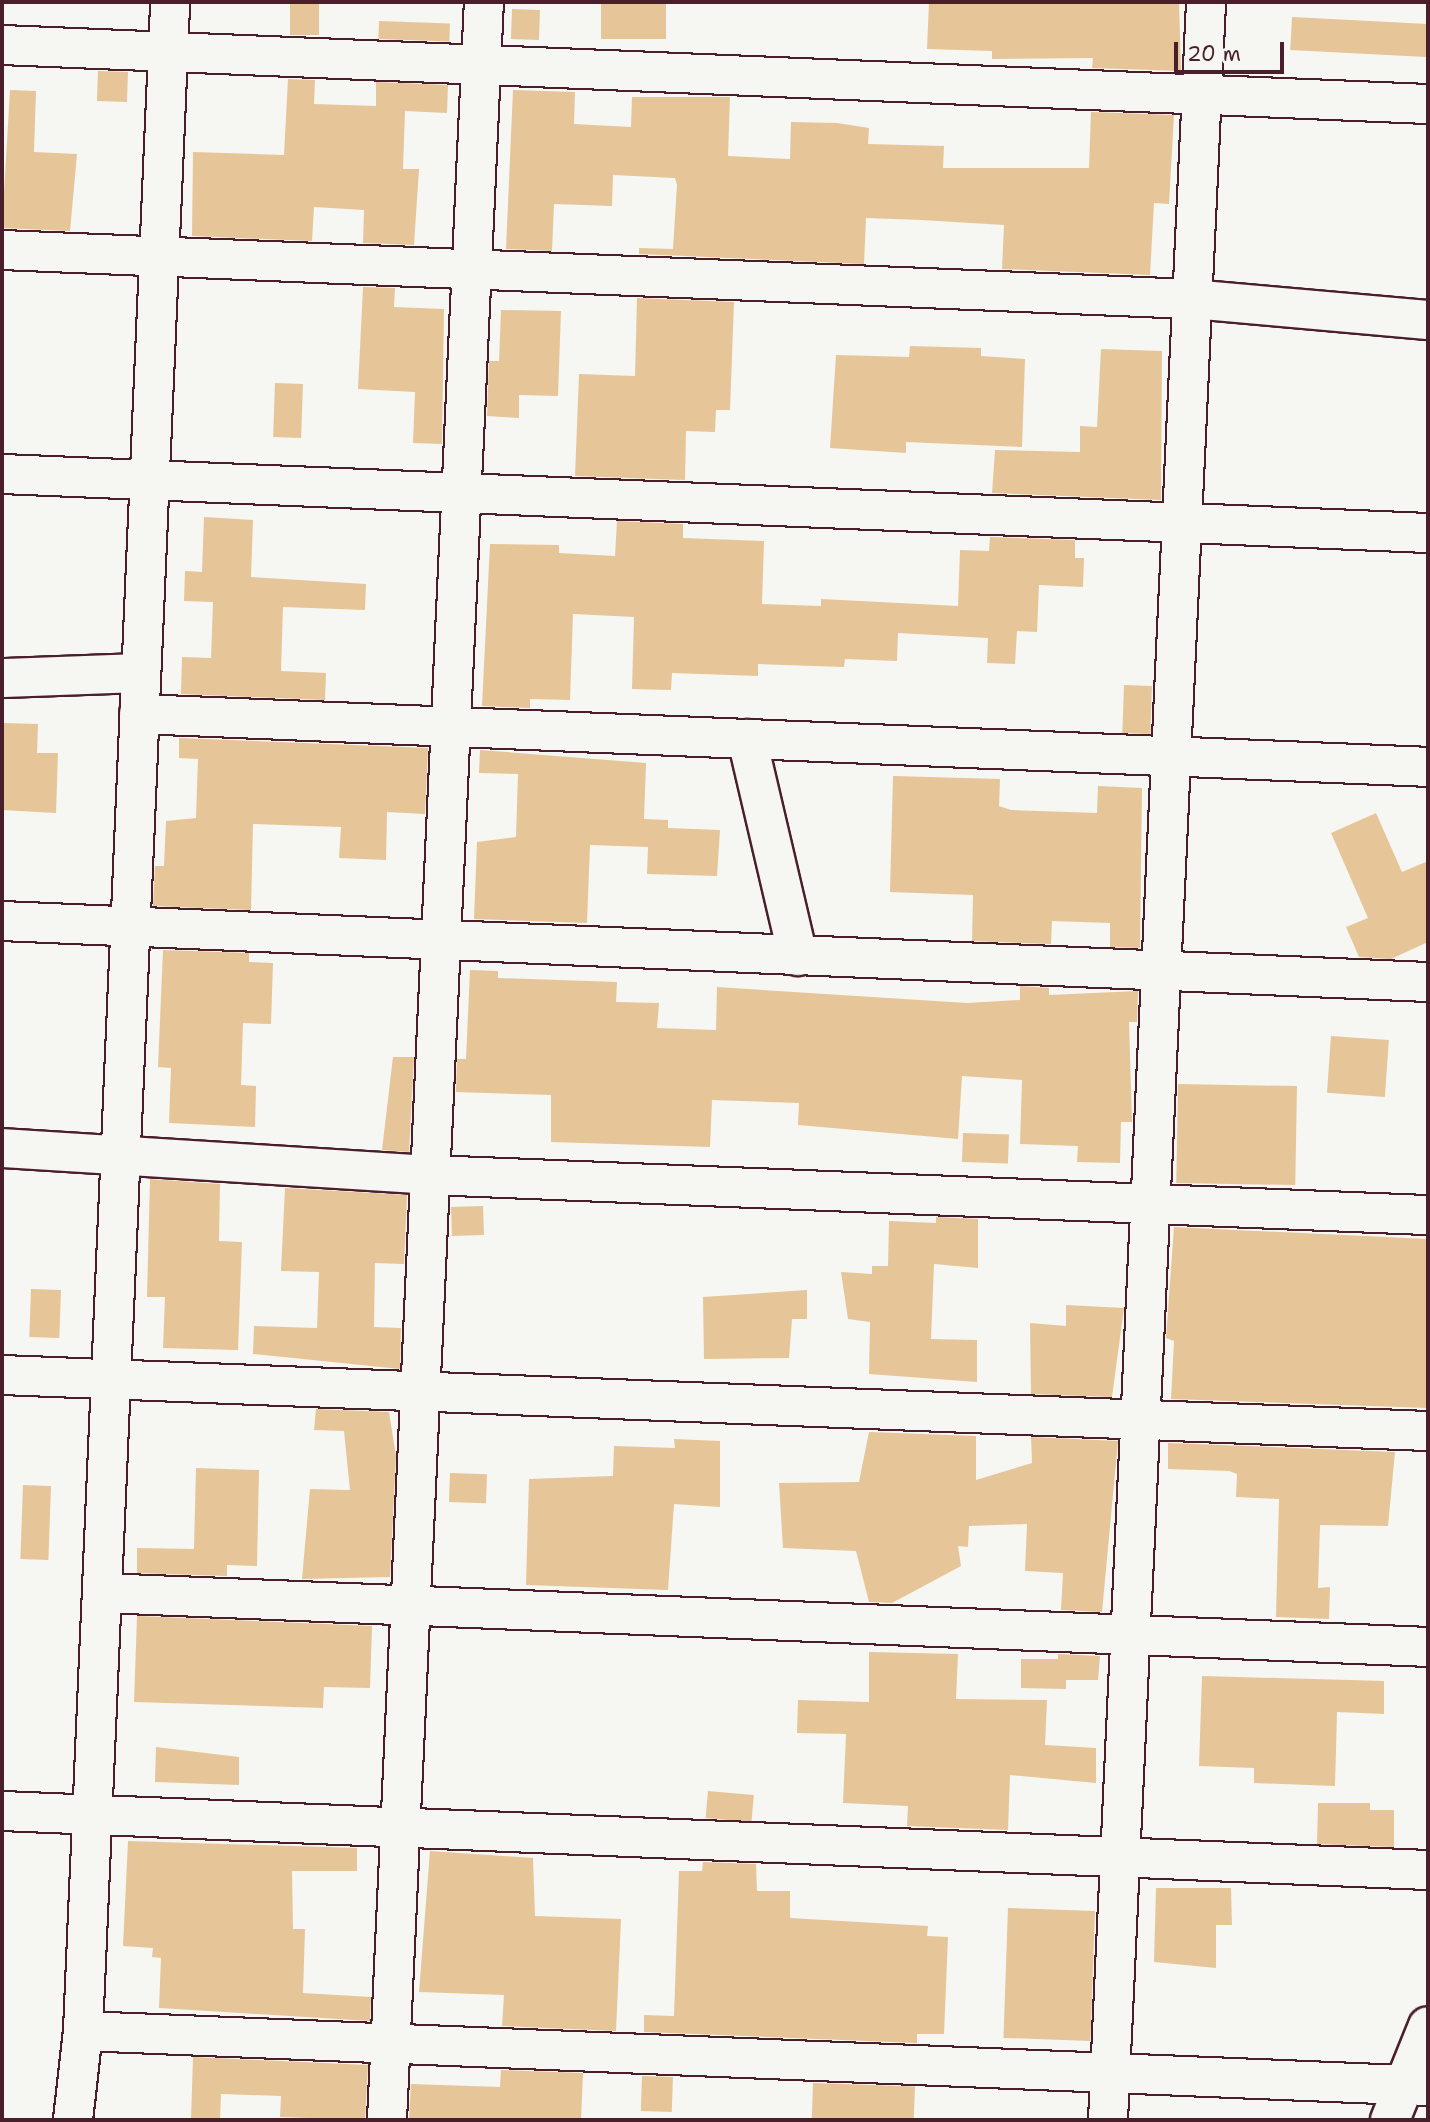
<!DOCTYPE html>
<html>
<head>
<meta charset="utf-8">
<style>
	body { margin:0 }
	#map { position:relative; width:1430px; height:2122px; overflow:hidden; background:#f6f6f2; font-family:"Shantell Sans",sans-serif }
	div>[style] { position:absolute }
	.building>* { inset:0; background:#e6c698; transform-origin:0 0 }
	.roads { filter:drop-shadow(2px 0 #4a1f2b) drop-shadow(-2px 0 #4a1f2b) drop-shadow(0 2px #4a1f2b) drop-shadow(0 -2px #4a1f2b) }
	.minor>* { height:38px; margin:-19px; padding:0 19px; transform-origin:19px; border-radius:19px; background:#f6f6f2 }
	span { translate:-50% -50%; white-space:nowrap; text-align:center; line-height:1.15; -webkit-text-stroke:7px #f6f6f2; paint-order:stroke }
	.frame { position:absolute; inset:0; border:4px solid #4a1f2b; pointer-events:none }
	.scale { position:absolute; left:1174px; top:42px; width:110px; height:32px; box-sizing:border-box; border:4px solid #4a1f2b; border-top:0; padding-left:9px; font-size:21px; line-height:24px; white-space:nowrap; color:#4a1f2b; -webkit-text-stroke:5px #f6f6f2; paint-order:stroke }
</style>
</head>
<body>
<div id="map">
	<div class="building">
		<i style="left:290px;top:2px;width:29px;height:33px"></i>
		<i style="left:601px;top:2px;width:65px;height:37px"></i>
		<i style="clip-path:polygon(929px 2px,1179px 2px,1181px 71px,1092px 68px,1093px 58px,992px 59px,992px 51px,927px 49px)"></i>
		<i style="left:512px;top:9px;width:28px;height:30px;rotate:2deg"></i>
		<i style="left:1292px;top:17px;width:136px;height:33px;rotate:3deg"></i>
		<i style="left:379px;top:21px;width:71px;height:18px;rotate:2deg"></i>
		<i style="left:98px;top:71px;width:30px;height:30px;rotate:2deg"></i>
		<i style="clip-path:polygon(288px 79px,315px 80px,314px 104px,376px 106px,376px 82px,448px 85px,447px 113px,405px 111px,403px 169px,419px 169px,414px 245px,363px 243px,364px 210px,314px 207px,312px 241px,192px 236px,193px 152px,284px 155px)"></i>
		<i style="clip-path:polygon(10px 90px,36px 91px,34px 152px,77px 154px,70px 231px,2px 228px)"></i>
		<i style="clip-path:polygon(513px 90px,575px 92px,574px 124px,631px 127px,632px 97px,730px 97px,728px 156px,790px 159px,791px 122px,837px 123px,869px 128px,868px 144px,944px 146px,943px 168px,1089px 168px,1091px 112px,1174px 115px,1169px 204px,1154px 203px,1150px 275px,1002px 269px,1004px 225px,922px 220px,866px 218px,864px 264px,639px 254px,639px 248px,673px 249px,677px 185px,675px 178px,613px 175px,612px 206px,554px 204px,552px 251px,506px 249px)"></i>
		<i style="clip-path:polygon(363px 287px,395px 288px,394px 307px,444px 309px,442px 444px,413px 443px,415px 392px,358px 389px)"></i>
		<i style="clip-path:polygon(637px 298px,734px 302px,730px 410px,716px 410px,715px 432px,686px 431px,685px 480px,575px 476px,579px 374px,635px 376px)"></i>
		<i style="clip-path:polygon(501px 310px,561px 311px,558px 396px,519px 395px,519px 418px,487px 416px,489px 361px,499px 361px)"></i>
		<i style="clip-path:polygon(910px 346px,981px 348px,981px 356px,1025px 359px,1022px 447px,906px 442px,906px 453px,830px 448px,836px 355px,909px 357px)"></i>
		<i style="clip-path:polygon(1101px 349px,1162px 351px,1161px 500px,992px 493px,995px 450px,1080px 452px,1080px 426px,1097px 427px)"></i>
		<i style="left:275px;top:383px;width:28px;height:54px;rotate:2deg"></i>
		<i style="clip-path:polygon(204px 517px,253px 520px,251px 577px,366px 584px,365px 610px,283px 607px,281px 671px,326px 673px,325px 700px,181px 694px,182px 657px,211px 658px,213px 602px,184px 601px,185px 571px,202px 572px)"></i>
		<i style="clip-path:polygon(617px 521px,683px 524px,683px 538px,764px 541px,762px 604px,821px 606px,821px 599px,958px 606px,960px 550px,989px 551px,990px 537px,1075px 540px,1075px 558px,1084px 558px,1083px 587px,1039px 585px,1037px 632px,1017px 631px,1015px 664px,987px 663px,988px 638px,898px 633px,897px 661px,845px 659px,844px 667px,758px 664px,758px 676px,672px 673px,671px 690px,632px 689px,634px 617px,573px 614px,570px 700px,530px 699px,530px 708px,482px 706px,490px 544px,559px 545px,559px 553px,615px 556px)"></i>
		<i style="left:1124px;top:685px;width:28px;height:48px;rotate:2deg"></i>
		<i style="clip-path:polygon(4px 723px,38px 724px,37px 753px,58px 753px,56px 813px,2px 810px)"></i>
		<i style="clip-path:polygon(179px 738px,428px 748px,425px 814px,387px 812px,386px 860px,339px 858px,341px 827px,253px 824px,251px 910px,153px 906px,155px 866px,164px 866px,166px 821px,196px 818px,198px 759px,179px 758px)"></i>
		<i style="clip-path:polygon(480px 750px,646px 763px,644px 819px,668px 820px,668px 828px,720px 830px,717px 876px,647px 874px,648px 847px,590px 845px,587px 923px,474px 919px,477px 842px,516px 837px,518px 774px,479px 773px)"></i>
		<i style="clip-path:polygon(893px 776px,1000px 779px,999px 806px,1011px 810px,1097px 813px,1098px 786px,1142px 788px,1140px 948px,1110px 947px,1110px 923px,1052px 921px,1051px 944px,972px 941px,973px 895px,890px 892px)"></i>
		<i style="clip-path:polygon(1376px 813px,1402px 872px,1428px 861px,1428px 942px,1391px 959px,1359px 957px,1346px 927px,1368px 918px,1331px 833px)"></i>
		<i style="clip-path:polygon(163px 950px,249px 953px,249px 962px,273px 963px,271px 1024px,243px 1023px,241px 1085px,256px 1086px,255px 1127px,169px 1123px,171px 1068px,158px 1067px)"></i>
		<i style="clip-path:polygon(470px 970px,498px 971px,498px 978px,617px 982px,616px 1002px,659px 1003px,657px 1028px,716px 1030px,717px 987px,967px 1003px,1020px 1000px,1020px 986px,1049px 988px,1049px 995px,1138px 991px,1137px 1022px,1129px 1022px,1132px 1122px,1121px 1122px,1120px 1163px,1077px 1162px,1078px 1146px,1020px 1144px,1022px 1080px,962px 1076px,958px 1139px,798px 1125px,799px 1103px,712px 1100px,710px 1147px,551px 1142px,551px 1095px,456px 1092px,457px 1059px,466px 1059px)"></i>
		<i style="left:1331px;top:1036px;width:58px;height:57px;rotate:4deg"></i>
		<i style="clip-path:polygon(393px 1057px,414px 1057px,409px 1152px,382px 1150px)"></i>
		<i style="left:1178px;top:1084px;width:119px;height:99px;rotate:1deg"></i>
		<i style="left:963px;top:1133px;width:46px;height:29px;rotate:2deg"></i>
		<i style="clip-path:polygon(150px 1179px,220px 1184px,219px 1241px,242px 1242px,238px 1350px,163px 1348px,165px 1297px,147px 1297px)"></i>
		<i style="clip-path:polygon(285px 1188px,407px 1195px,404px 1264px,375px 1263px,374px 1327px,401px 1328px,400px 1369px,253px 1354px,254px 1326px,317px 1328px,319px 1272px,281px 1271px)"></i>
		<i style="left:483px;top:1206px;width:29px;height:32px;rotate:88deg"></i>
		<i style="clip-path:polygon(936px 1217px,978px 1219px,978px 1268px,934px 1264px,931px 1339px,977px 1340px,977px 1382px,869px 1374px,870px 1322px,848px 1319px,841px 1272px,872px 1274px,872px 1266px,888px 1266px,889px 1221px,936px 1223px)"></i>
		<i style="clip-path:polygon(1174px 1227px,1428px 1239px,1428px 1408px,1171px 1399px,1174px 1341px,1166px 1338px)"></i>
		<i style="left:31px;top:1289px;width:30px;height:48px;rotate:2deg"></i>
		<i style="clip-path:polygon(807px 1290px,807px 1319px,792px 1319px,789px 1358px,704px 1359px,703px 1297px)"></i>
		<i style="clip-path:polygon(1066px 1305px,1124px 1308px,1112px 1397px,1031px 1394px,1030px 1323px,1066px 1326px)"></i>
		<i style="clip-path:polygon(316px 1409px,389px 1412px,396px 1456px,390px 1577px,302px 1579px,310px 1489px,350px 1490px,344px 1431px,314px 1430px)"></i>
		<i style="clip-path:polygon(869px 1432px,976px 1436px,976px 1480px,1032px 1463px,1031px 1437px,1118px 1441px,1102px 1612px,1061px 1610px,1063px 1573px,1025px 1571px,1027px 1524px,969px 1526px,968px 1547px,958px 1546px,961px 1566px,892px 1603px,869px 1602px,856px 1551px,783px 1548px,779px 1483px,859px 1482px)"></i>
		<i style="clip-path:polygon(674px 1439px,720px 1441px,720px 1507px,674px 1504px,668px 1590px,526px 1585px,529px 1479px,613px 1476px,614px 1446px,675px 1448px)"></i>
		<i style="clip-path:polygon(1168px 1443px,1395px 1452px,1388px 1526px,1320px 1525px,1318px 1588px,1330px 1587px,1329px 1619px,1276px 1617px,1279px 1499px,1236px 1497px,1237px 1474px,1229px 1471px,1168px 1469px)"></i>
		<i style="clip-path:polygon(196px 1468px,259px 1470px,257px 1566px,227px 1565px,227px 1576px,137px 1573px,137px 1548px,194px 1549px)"></i>
		<i style="left:450px;top:1473px;width:37px;height:29px;rotate:2deg"></i>
		<i style="left:23px;top:1485px;width:28px;height:74px;rotate:2deg"></i>
		<i style="clip-path:polygon(137px 1616px,372px 1626px,370px 1688px,324px 1687px,323px 1708px,134px 1702px)"></i>
		<i style="clip-path:polygon(869px 1652px,958px 1654px,956px 1699px,1047px 1700px,1045px 1745px,1096px 1748px,1096px 1783px,1010px 1775px,1008px 1830px,907px 1826px,908px 1806px,843px 1803px,846px 1734px,797px 1733px,798px 1700px,869px 1702px)"></i>
		<i style="clip-path:polygon(1058px 1654px,1100px 1656px,1098px 1680px,1066px 1680px,1066px 1689px,1021px 1688px,1021px 1659px,1058px 1659px)"></i>
		<i style="clip-path:polygon(1202px 1676px,1384px 1681px,1384px 1714px,1337px 1712px,1335px 1786px,1254px 1783px,1254px 1768px,1199px 1766px)"></i>
		<i style="clip-path:polygon(156px 1747px,239px 1757px,239px 1785px,155px 1782px)"></i>
		<i style="left:708px;top:1791px;width:46px;height:27px;rotate:5deg"></i>
		<i style="clip-path:polygon(1318px 1803px,1370px 1803px,1370px 1810px,1394px 1810px,1394px 1847px,1317px 1844px)"></i>
		<i style="clip-path:polygon(128px 1841px,357px 1848px,357px 1871px,292px 1871px,293px 1929px,305px 1929px,303px 1993px,371px 1997px,370px 2021px,159px 2008px,161px 1958px,152px 1957px,153px 1948px,123px 1946px)"></i>
		<i style="clip-path:polygon(430px 1851px,533px 1858px,535px 1916px,621px 1919px,616px 2031px,502px 2026px,504px 1995px,419px 1992px)"></i>
		<i style="clip-path:polygon(703px 1862px,756px 1864px,757px 1891px,790px 1891px,790px 1918px,928px 1926px,927px 1936px,948px 1937px,944px 2034px,917px 2034px,917px 2043px,644px 2032px,644px 2015px,674px 2016px,679px 1871px,702px 1871px)"></i>
		<i style="clip-path:polygon(1156px 1888px,1231px 1888px,1232px 1925px,1216px 1925px,1216px 1968px,1154px 1962px)"></i>
		<i style="left:1008px;top:1908px;width:87px;height:130px;rotate:2deg"></i>
		<i style="clip-path:polygon(193px 2057px,368px 2065px,365px 2120px,280px 2117px,281px 2096px,221px 2094px,220px 2120px,191px 2120px)"></i>
		<i style="clip-path:polygon(501px 2070px,583px 2073px,581px 2120px,409px 2119px,411px 2084px,500px 2087px)"></i>
		<i style="left:642px;top:2076px;width:31px;height:35px;rotate:2deg"></i>
		<i style="left:813px;top:2083px;width:102px;height:35px;rotate:2deg"></i>
	</div>
	<div class="roads">
		<div class="minor">
			<i style="left:2px;top:45px;width:1427px;rotate:2.37deg"></i>
			<i style="left:2px;top:250px;width:1191px;rotate:2.36deg"></i>
			<i style="left:1192px;top:299px;width:237px;rotate:5.1deg"></i>
			<i style="left:2px;top:474px;width:1427px;rotate:2.37deg"></i>
			<i style="left:2px;top:678px;width:139px;rotate:-2.1deg"></i>
			<i style="left:139px;top:714px;width:1290px;rotate:2.35deg"></i>
			<i style="left:747px;top:739px;width:223px;rotate:76.8deg"></i>
			<i style="left:2px;top:921px;width:1427px;rotate:2.45deg"></i>
			<i style="left:2px;top:1148px;width:429px;rotate:3.6deg"></i>
			<i style="left:430px;top:1175px;width:999px;rotate:2.3deg"></i>
			<i style="left:2px;top:1375px;width:1427px;rotate:2.25deg"></i>
			<i style="left:102px;top:1593px;width:1327px;rotate:2.33deg"></i>
			<i style="left:2px;top:1811px;width:1427px;rotate:2.37deg"></i>
			<i style="left:83px;top:2031px;width:1346px;rotate:2.34deg"></i>
			<i style="left:73px;top:2120px;width:90px;rotate:-83.6deg"></i>
			<i style="left:83px;top:2031px;width:2031px;rotate:-87.54deg"></i>
			<i style="left:387px;top:2120px;width:2120px;rotate:-87.38deg"></i>
			<i style="left:1108px;top:2120px;width:2120px;rotate:-87.35deg"></i>
			<i style="left:1390px;top:2120px;width:101px;rotate:-68deg"></i>
		</div>
	</div>
	<div class="frame"></div>
	<div class="scale">20 m</div>
</div>
</body>
</html>
